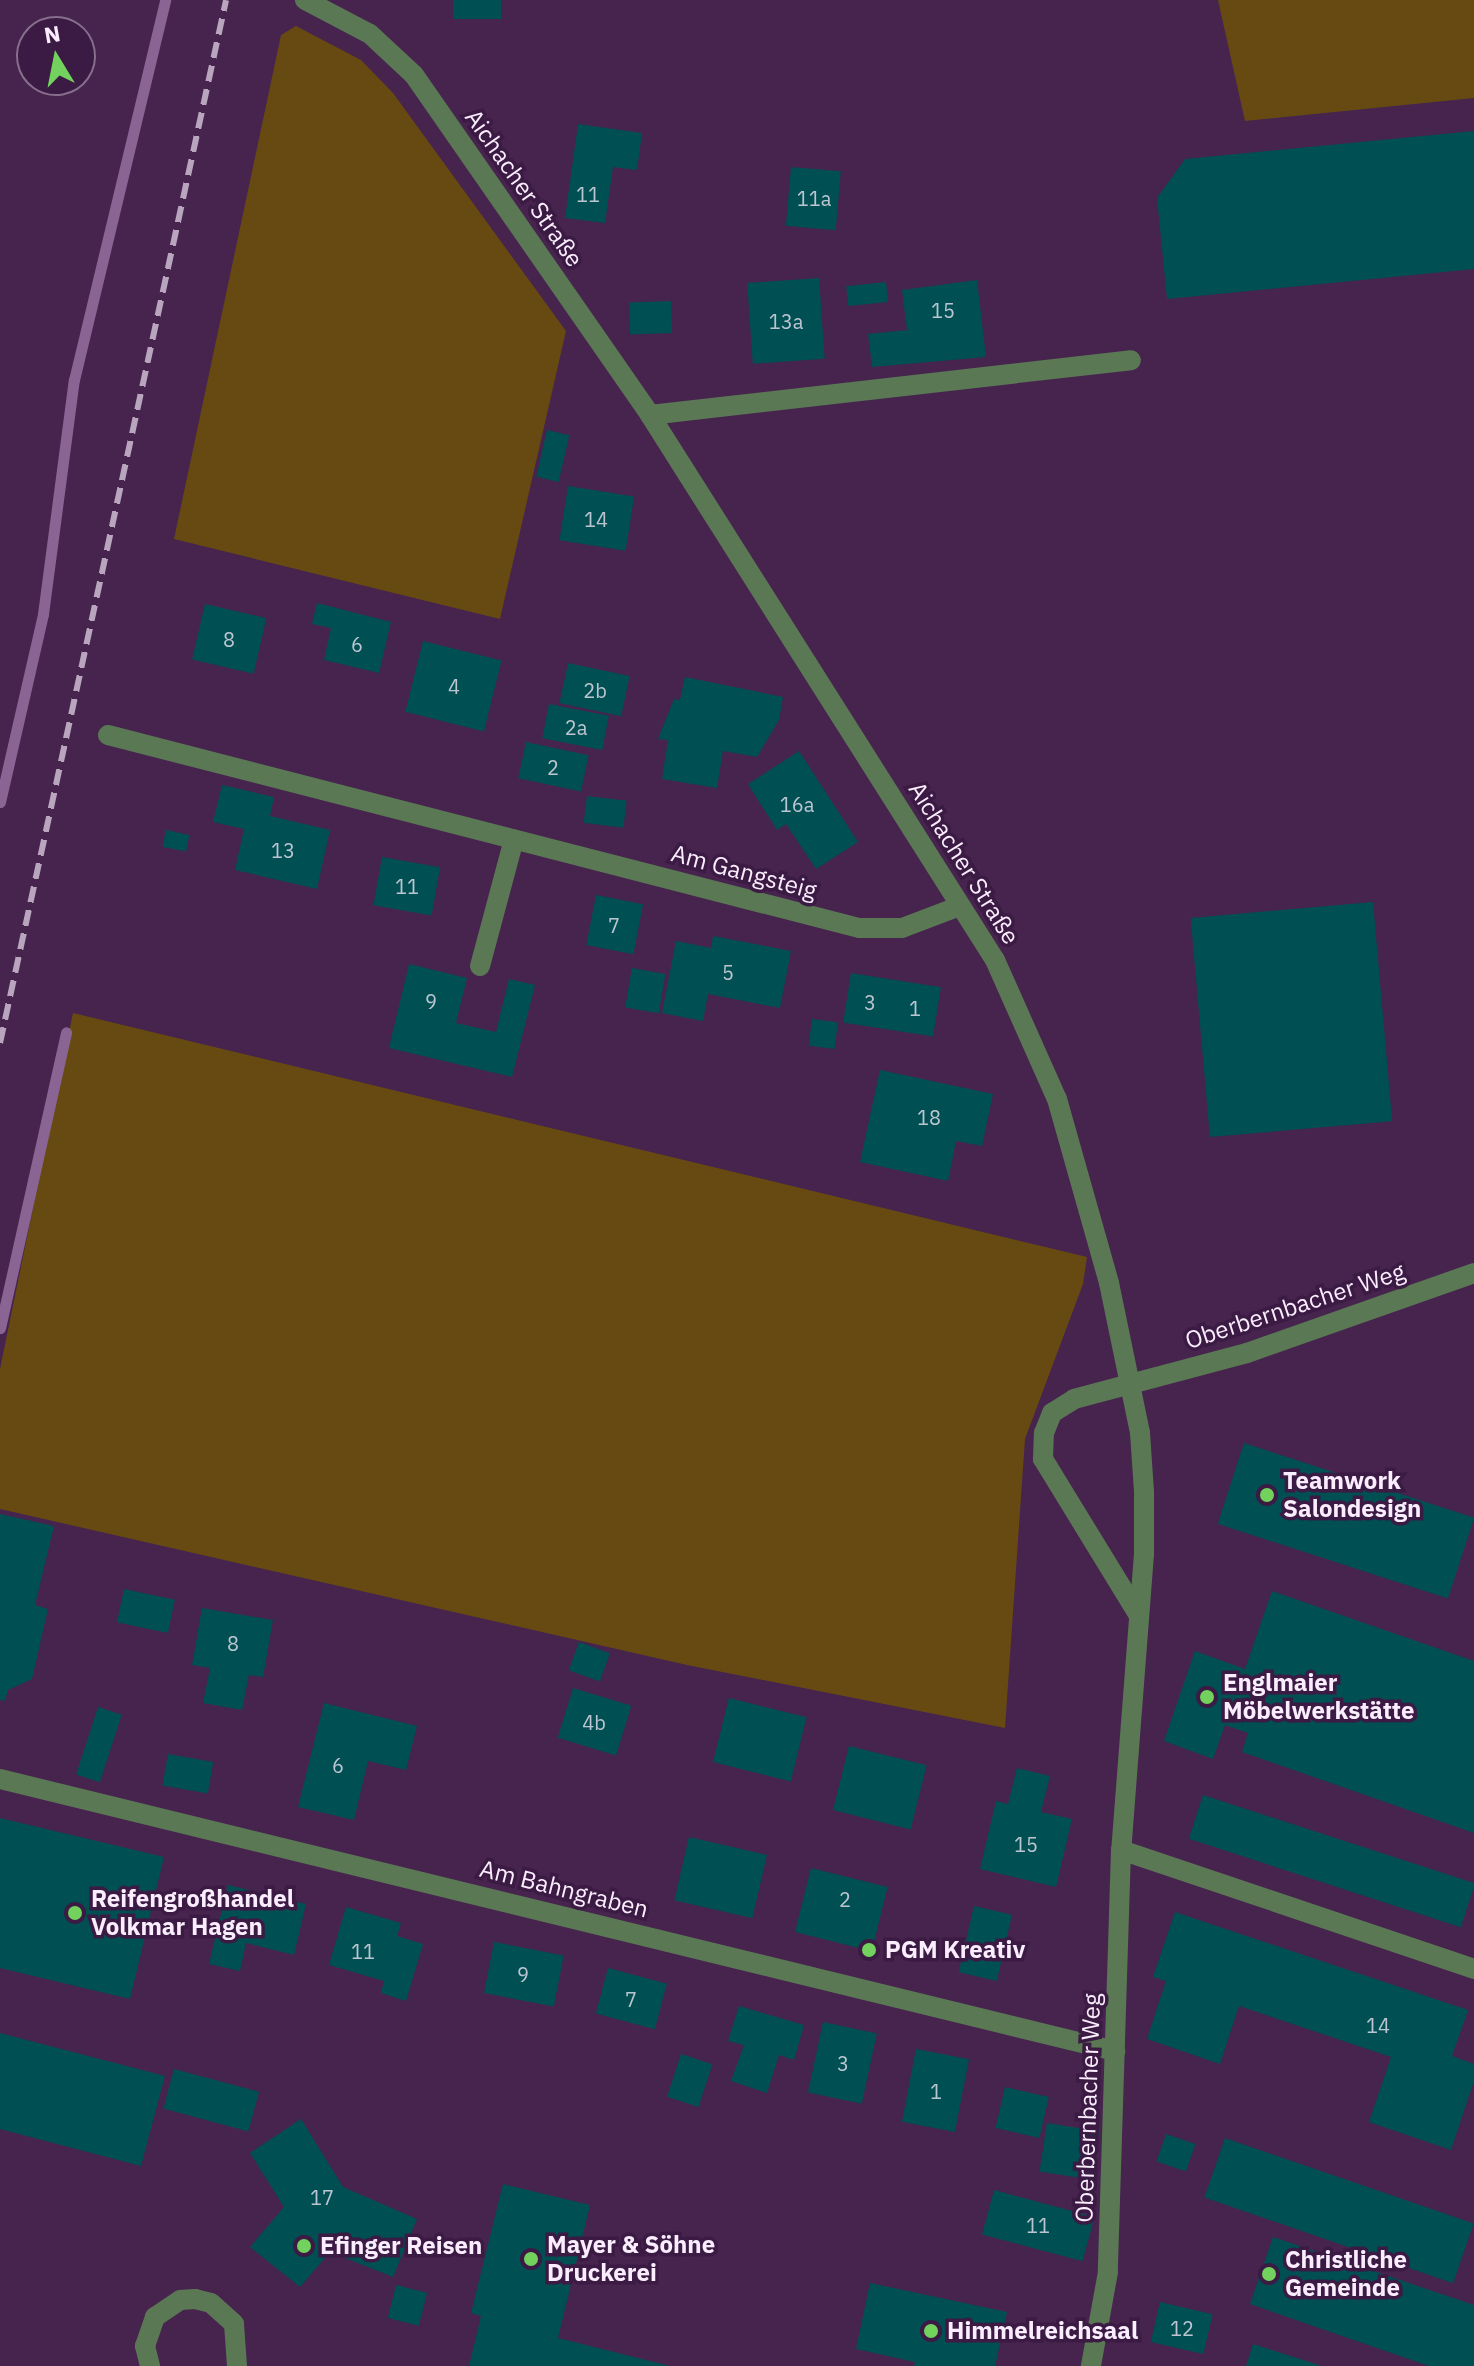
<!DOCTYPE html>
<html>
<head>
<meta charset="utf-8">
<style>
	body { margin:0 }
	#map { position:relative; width:1474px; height:2366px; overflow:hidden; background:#46244e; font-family:"IBM Plex Sans",sans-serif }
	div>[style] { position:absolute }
	.green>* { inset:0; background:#664a12 }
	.stream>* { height:11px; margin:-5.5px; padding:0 5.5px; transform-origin:5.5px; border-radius:5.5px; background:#8a6493 }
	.building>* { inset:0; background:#004f52; transform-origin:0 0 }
	.street>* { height:20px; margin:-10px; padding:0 10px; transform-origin:10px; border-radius:10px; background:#5a7854 }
	.rail>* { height:6px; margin-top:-3px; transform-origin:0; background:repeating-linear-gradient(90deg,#baa5be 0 16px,transparent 0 24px) }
	.dots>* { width:22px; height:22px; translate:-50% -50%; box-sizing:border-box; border:4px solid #3b1a43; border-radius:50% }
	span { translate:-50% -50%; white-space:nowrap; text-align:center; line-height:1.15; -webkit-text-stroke:7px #3b1a43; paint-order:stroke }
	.number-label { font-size:20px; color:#bcc6d2 }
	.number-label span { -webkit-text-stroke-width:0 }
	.street-label { font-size:24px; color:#faedfd }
	.poi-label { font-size:24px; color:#faedfd; font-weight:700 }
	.left { translate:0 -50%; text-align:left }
	.north { position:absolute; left:16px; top:16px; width:80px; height:80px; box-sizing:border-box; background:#3b1a43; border:2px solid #876e8d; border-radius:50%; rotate:350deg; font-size:22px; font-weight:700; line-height:32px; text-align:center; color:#faedfd }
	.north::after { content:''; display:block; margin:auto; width:28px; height:36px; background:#72d25d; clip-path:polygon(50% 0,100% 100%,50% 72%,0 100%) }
</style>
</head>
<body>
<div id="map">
	<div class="green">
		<i style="clip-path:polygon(1218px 0,1474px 0,1474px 98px,1245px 121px)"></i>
		<i style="clip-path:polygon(296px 26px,361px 60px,393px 93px,566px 331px,500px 619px,174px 539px,281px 35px)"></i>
		<i style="clip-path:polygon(73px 1013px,1087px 1257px,1083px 1284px,1025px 1439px,1005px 1728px,687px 1665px,0 1509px,0 1369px)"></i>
	</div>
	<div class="stream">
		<i style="left:0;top:802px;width:193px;rotate:-77.1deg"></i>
		<i style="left:43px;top:614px;width:236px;rotate:-82.5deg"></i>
		<i style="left:74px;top:380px;width:391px;rotate:-76.5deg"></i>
		<i style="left:0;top:1328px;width:303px;rotate:-77.4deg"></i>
	</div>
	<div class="building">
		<i style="left:453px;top:0;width:48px;height:19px"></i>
		<i style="clip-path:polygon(578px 124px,642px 133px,637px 170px,613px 167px,605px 223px,565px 218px)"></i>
		<i style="clip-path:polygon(1474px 131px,1474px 269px,1167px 299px,1157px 198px,1185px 159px)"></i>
		<i style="left:791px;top:167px;width:50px;height:59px;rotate:5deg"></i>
		<i style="left:819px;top:278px;width:81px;height:72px;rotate:86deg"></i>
		<i style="clip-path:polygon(977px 280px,986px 357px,872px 367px,868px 334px,907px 330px,902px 290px)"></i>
		<i style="left:886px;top:282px;width:20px;height:40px;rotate:84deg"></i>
		<i style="left:671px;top:301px;width:32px;height:42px;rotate:88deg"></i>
		<i style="left:547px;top:430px;width:23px;height:48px;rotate:13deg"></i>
		<i style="left:568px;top:486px;width:67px;height:55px;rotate:9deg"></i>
		<i style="clip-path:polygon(317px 603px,391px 622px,379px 673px,324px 660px,331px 628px,312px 624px)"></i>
		<i style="left:205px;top:604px;width:63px;height:57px;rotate:13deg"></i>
		<i style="left:423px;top:641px;width:81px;height:73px;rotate:14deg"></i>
		<i style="left:568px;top:663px;width:63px;height:41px;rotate:12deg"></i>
		<i style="clip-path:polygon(685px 677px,783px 697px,779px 720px,757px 757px,723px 751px,717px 788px,662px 779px,668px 740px,658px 739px,674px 699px,680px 700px)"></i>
		<i style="left:549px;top:704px;width:61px;height:35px;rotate:11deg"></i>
		<i style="left:526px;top:742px;width:64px;height:37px;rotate:12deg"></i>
		<i style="clip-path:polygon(799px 751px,858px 842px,816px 869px,786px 824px,777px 830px,748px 784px)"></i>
		<i style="clip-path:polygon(222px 785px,274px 797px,270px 816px,330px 830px,317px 889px,235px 870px,244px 829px,213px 822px)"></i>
		<i style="left:587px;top:796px;width:40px;height:27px;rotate:7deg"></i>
		<i style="left:166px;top:830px;width:24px;height:17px;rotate:12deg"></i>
		<i style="left:382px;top:857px;width:59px;height:49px;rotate:10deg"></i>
		<i style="left:596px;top:895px;width:48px;height:51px;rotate:11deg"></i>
		<i style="left:1373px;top:902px;width:220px;height:183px;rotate:85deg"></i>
		<i style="clip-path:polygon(713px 936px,791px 951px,780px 1008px,708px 994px,703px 1021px,662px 1013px,676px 941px,711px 948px)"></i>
		<i style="clip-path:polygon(409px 964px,467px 978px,456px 1023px,496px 1032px,509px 979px,535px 985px,512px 1077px,389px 1048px)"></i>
		<i style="left:632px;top:968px;width:34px;height:40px;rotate:10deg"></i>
		<i style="left:851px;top:973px;width:91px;height:50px;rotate:9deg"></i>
		<i style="left:812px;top:1019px;width:26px;height:27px;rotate:7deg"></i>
		<i style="clip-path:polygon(880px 1070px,993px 1094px,982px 1146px,956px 1141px,948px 1181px,860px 1162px)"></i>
		<i style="left:1244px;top:1443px;width:242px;height:85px;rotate:18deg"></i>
		<i style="clip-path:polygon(0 1514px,54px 1526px,35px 1605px,48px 1609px,32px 1679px,8px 1690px,5px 1701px,0 1700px)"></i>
		<i style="left:124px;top:1589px;width:52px;height:34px;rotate:12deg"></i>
		<i style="clip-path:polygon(1272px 1591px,1474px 1661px,1474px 1833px,1242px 1752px,1248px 1733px,1225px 1725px,1213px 1759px,1164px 1741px,1195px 1651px,1245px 1669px)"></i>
		<i style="clip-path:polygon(202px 1608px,273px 1620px,263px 1677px,249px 1675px,242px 1710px,203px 1703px,210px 1668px,192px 1665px)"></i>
		<i style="left:579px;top:1642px;width:33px;height:30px;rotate:20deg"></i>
		<i style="left:573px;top:1688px;width:61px;height:52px;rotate:17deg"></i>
		<i style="left:729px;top:1698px;width:80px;height:66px;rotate:14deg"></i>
		<i style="clip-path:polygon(324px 1703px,417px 1726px,406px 1770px,368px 1761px,354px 1820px,298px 1807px)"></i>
		<i style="left:98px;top:1707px;width:25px;height:71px;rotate:18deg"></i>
		<i style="left:849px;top:1746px;width:80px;height:66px;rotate:14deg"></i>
		<i style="left:168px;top:1754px;width:46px;height:32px;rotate:10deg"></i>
		<i style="clip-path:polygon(1017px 1768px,1050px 1776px,1041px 1812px,1072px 1819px,1056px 1887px,980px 1869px,996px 1801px,1008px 1804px)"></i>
		<i style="left:1203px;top:1795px;width:286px;height:46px;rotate:18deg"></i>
		<i style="clip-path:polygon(0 1818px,164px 1857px,130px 1999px,0 1968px)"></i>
		<i style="left:689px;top:1837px;width:80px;height:65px;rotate:13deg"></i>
		<i style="left:811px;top:1868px;width:79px;height:66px;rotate:14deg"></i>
		<i style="clip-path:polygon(228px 1885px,306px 1904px,294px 1955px,246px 1943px,240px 1971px,209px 1964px)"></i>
		<i style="left:974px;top:1906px;width:39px;height:68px;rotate:13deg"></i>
		<i style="clip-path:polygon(346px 1907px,401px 1923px,397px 1936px,423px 1944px,406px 2001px,381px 1993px,384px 1981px,329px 1965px)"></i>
		<i style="clip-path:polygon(1175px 1912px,1468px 2010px,1452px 2056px,1474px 2064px,1474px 2081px,1451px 2150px,1369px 2122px,1391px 2057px,1239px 2006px,1220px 2064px,1147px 2039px,1166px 1981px,1153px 1977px)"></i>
		<i style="left:494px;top:1942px;width:71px;height:52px;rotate:11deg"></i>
		<i style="left:608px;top:1968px;width:61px;height:47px;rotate:15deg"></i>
		<i style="clip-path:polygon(739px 2006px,804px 2025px,794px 2060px,779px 2055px,767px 2093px,731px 2081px,744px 2045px,728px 2041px)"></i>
		<i style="left:823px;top:2022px;width:55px;height:72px;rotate:12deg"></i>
		<i style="clip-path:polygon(0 2033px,165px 2076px,141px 2166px,0 2129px)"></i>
		<i style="left:916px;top:2049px;width:54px;height:74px;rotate:11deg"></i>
		<i style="left:681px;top:2054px;width:33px;height:45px;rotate:18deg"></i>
		<i style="left:174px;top:2069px;width:88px;height:41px;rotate:15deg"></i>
		<i style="left:1005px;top:2087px;width:45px;height:42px;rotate:13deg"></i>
		<i style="clip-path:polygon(301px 2119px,343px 2187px,417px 2219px,393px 2277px,330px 2252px,300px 2287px,250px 2247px,284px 2207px,250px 2153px)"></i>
		<i style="left:1047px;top:2123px;width:53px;height:49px;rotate:9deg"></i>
		<i style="left:1166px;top:2134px;width:31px;height:29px;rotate:19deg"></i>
		<i style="left:1225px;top:2138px;width:263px;height:63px;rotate:19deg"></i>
		<i style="clip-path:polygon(503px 2184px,590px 2205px,558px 2338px,670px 2366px,469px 2366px,481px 2316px,471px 2313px)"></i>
		<i style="left:994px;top:2190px;width:104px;height:46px;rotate:15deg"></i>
		<i style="clip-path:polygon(1273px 2237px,1474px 2305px,1474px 2366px,1429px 2366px,1250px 2304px)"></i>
		<i style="clip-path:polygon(870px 2283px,1007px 2312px,995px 2366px,914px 2366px,915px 2362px,856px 2349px)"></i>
		<i style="left:396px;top:2285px;width:32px;height:34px;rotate:14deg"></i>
		<i style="left:1160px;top:2302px;width:54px;height:41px;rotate:13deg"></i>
		<i style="clip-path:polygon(1253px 2344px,1319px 2365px,1319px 2366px,1246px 2366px)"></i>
	</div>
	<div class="street">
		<i style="left:305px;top:0;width:73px;rotate:27.6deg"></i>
		<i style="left:370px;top:34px;width:60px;rotate:43deg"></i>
		<i style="left:414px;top:75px;width:414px;rotate:55.2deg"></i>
		<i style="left:650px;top:415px;width:645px;rotate:57.67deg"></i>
		<i style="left:995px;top:960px;width:152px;rotate:66deg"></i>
		<i style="left:1057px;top:1099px;width:191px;rotate:74.2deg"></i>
		<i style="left:1109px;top:1283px;width:153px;rotate:78.3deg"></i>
		<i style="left:1140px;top:1433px;width:59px;rotate:86.1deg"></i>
		<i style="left:1144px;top:1492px;width:62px;rotate:90deg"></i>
		<i style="left:1144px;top:1554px;width:297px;rotate:94.4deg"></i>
		<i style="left:1121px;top:1850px;width:422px;rotate:91.8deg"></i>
		<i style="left:1108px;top:2272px;width:96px;rotate:100.3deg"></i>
		<i style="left:650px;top:415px;width:484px;rotate:-6.5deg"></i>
		<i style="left:108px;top:735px;width:775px;rotate:14.41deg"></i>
		<i style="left:859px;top:928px;width:43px"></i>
		<i style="left:902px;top:928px;width:62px;rotate:-20.8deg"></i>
		<i style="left:480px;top:966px;width:131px;rotate:-75deg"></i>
		<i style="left:1138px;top:1614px;width:182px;rotate:-121.5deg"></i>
		<i style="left:1043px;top:1459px;width:26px;rotate:-88deg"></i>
		<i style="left:1044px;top:1433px;width:22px;rotate:-68deg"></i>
		<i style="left:1052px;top:1413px;width:26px;rotate:-32deg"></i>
		<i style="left:1074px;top:1399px;width:179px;rotate:-14.9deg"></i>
		<i style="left:1247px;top:1353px;width:241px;rotate:-19.4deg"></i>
		<i style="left:0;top:1779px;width:1148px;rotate:13.71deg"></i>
		<i style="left:1121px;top:1850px;width:373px;rotate:18.6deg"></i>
		<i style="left:150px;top:2366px;width:21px;rotate:-104deg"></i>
		<i style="left:145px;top:2346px;width:31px;rotate:-71deg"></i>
		<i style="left:155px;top:2317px;width:30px;rotate:-34deg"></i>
		<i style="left:180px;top:2300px;width:15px;rotate:-4deg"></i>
		<i style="left:195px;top:2299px;width:16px;rotate:14deg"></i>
		<i style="left:211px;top:2303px;width:31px;rotate:42deg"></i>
		<i style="left:234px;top:2324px;width:42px;rotate:85.9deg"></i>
	</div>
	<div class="rail">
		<i style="left:0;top:1043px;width:1067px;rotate:-77.77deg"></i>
	</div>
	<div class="dots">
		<i style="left:1267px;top:1495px;background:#72d25d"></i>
		<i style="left:1207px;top:1697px;background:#72d25d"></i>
		<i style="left:75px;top:1913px;background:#72d25d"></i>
		<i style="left:869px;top:1950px;background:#72d25d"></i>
		<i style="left:304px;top:2246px;background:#72d25d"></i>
		<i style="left:531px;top:2259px;background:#72d25d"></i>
		<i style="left:1269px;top:2274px;background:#72d25d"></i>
		<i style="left:931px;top:2331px;background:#72d25d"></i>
	</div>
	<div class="number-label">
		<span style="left:588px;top:194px">11</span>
		<span style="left:814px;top:198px">11a</span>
		<span style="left:943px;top:310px">15</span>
		<span style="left:786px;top:321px">13a</span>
		<span style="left:596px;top:519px">14</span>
		<span style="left:229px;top:639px">8</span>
		<span style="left:357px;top:644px">6</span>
		<span style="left:454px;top:686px">4</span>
		<span style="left:595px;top:690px">2b</span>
		<span style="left:576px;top:727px">2a</span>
		<span style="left:553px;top:767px">2</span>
		<span style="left:797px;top:804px">16a</span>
		<span style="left:283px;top:850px">13</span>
		<span style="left:407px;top:886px">11</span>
		<span style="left:614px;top:925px">7</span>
		<span style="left:728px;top:972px">5</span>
		<span style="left:431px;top:1001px">9</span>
		<span style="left:870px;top:1002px">3</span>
		<span style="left:915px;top:1008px">1</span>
		<span style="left:929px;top:1117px">18</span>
		<span style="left:233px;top:1643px">8</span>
		<span style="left:594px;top:1722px">4b</span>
		<span style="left:338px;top:1765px">6</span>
		<span style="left:1026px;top:1844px">15</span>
		<span style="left:845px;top:1899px">2</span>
		<span style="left:363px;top:1951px">11</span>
		<span style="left:523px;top:1974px">9</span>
		<span style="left:631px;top:1999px">7</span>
		<span style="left:1378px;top:2025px">14</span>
		<span style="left:843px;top:2063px">3</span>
		<span style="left:936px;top:2091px">1</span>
		<span style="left:322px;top:2197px">17</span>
		<span style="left:1038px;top:2225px">11</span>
		<span style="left:1182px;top:2328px">12</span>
	</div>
	<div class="street-label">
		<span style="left:524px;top:188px;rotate:55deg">Aichacher Straße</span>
		<span style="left:964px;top:863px;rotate:58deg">Aichacher Straße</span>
		<span style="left:744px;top:872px;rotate:15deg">Am Gangsteig</span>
		<span style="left:1295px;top:1306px;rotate:-18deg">Oberbernbacher Weg</span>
		<span style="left:564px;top:1889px;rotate:14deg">Am Bahngraben</span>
		<span style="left:1088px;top:2108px;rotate:-88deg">Oberbernbacher Weg</span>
	</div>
	<div class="poi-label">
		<span class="left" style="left:1283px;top:1495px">Teamwork<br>Salondesign</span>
		<span class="left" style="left:1223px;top:1697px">Englmaier<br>Möbelwerkstätte</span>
		<span class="left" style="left:91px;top:1913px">Reifengroßhandel<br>Volkmar Hagen</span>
		<span class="left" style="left:885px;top:1950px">PGM Kreativ</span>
		<span class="left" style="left:547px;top:2259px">Mayer &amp; Söhne<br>Druckerei</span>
		<span class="left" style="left:320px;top:2246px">Efinger Reisen</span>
		<span class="left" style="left:1285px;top:2274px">Christliche<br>Gemeinde</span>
		<span class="left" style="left:947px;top:2331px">Himmelreichsaal</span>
	</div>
	<div class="north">N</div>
</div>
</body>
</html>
